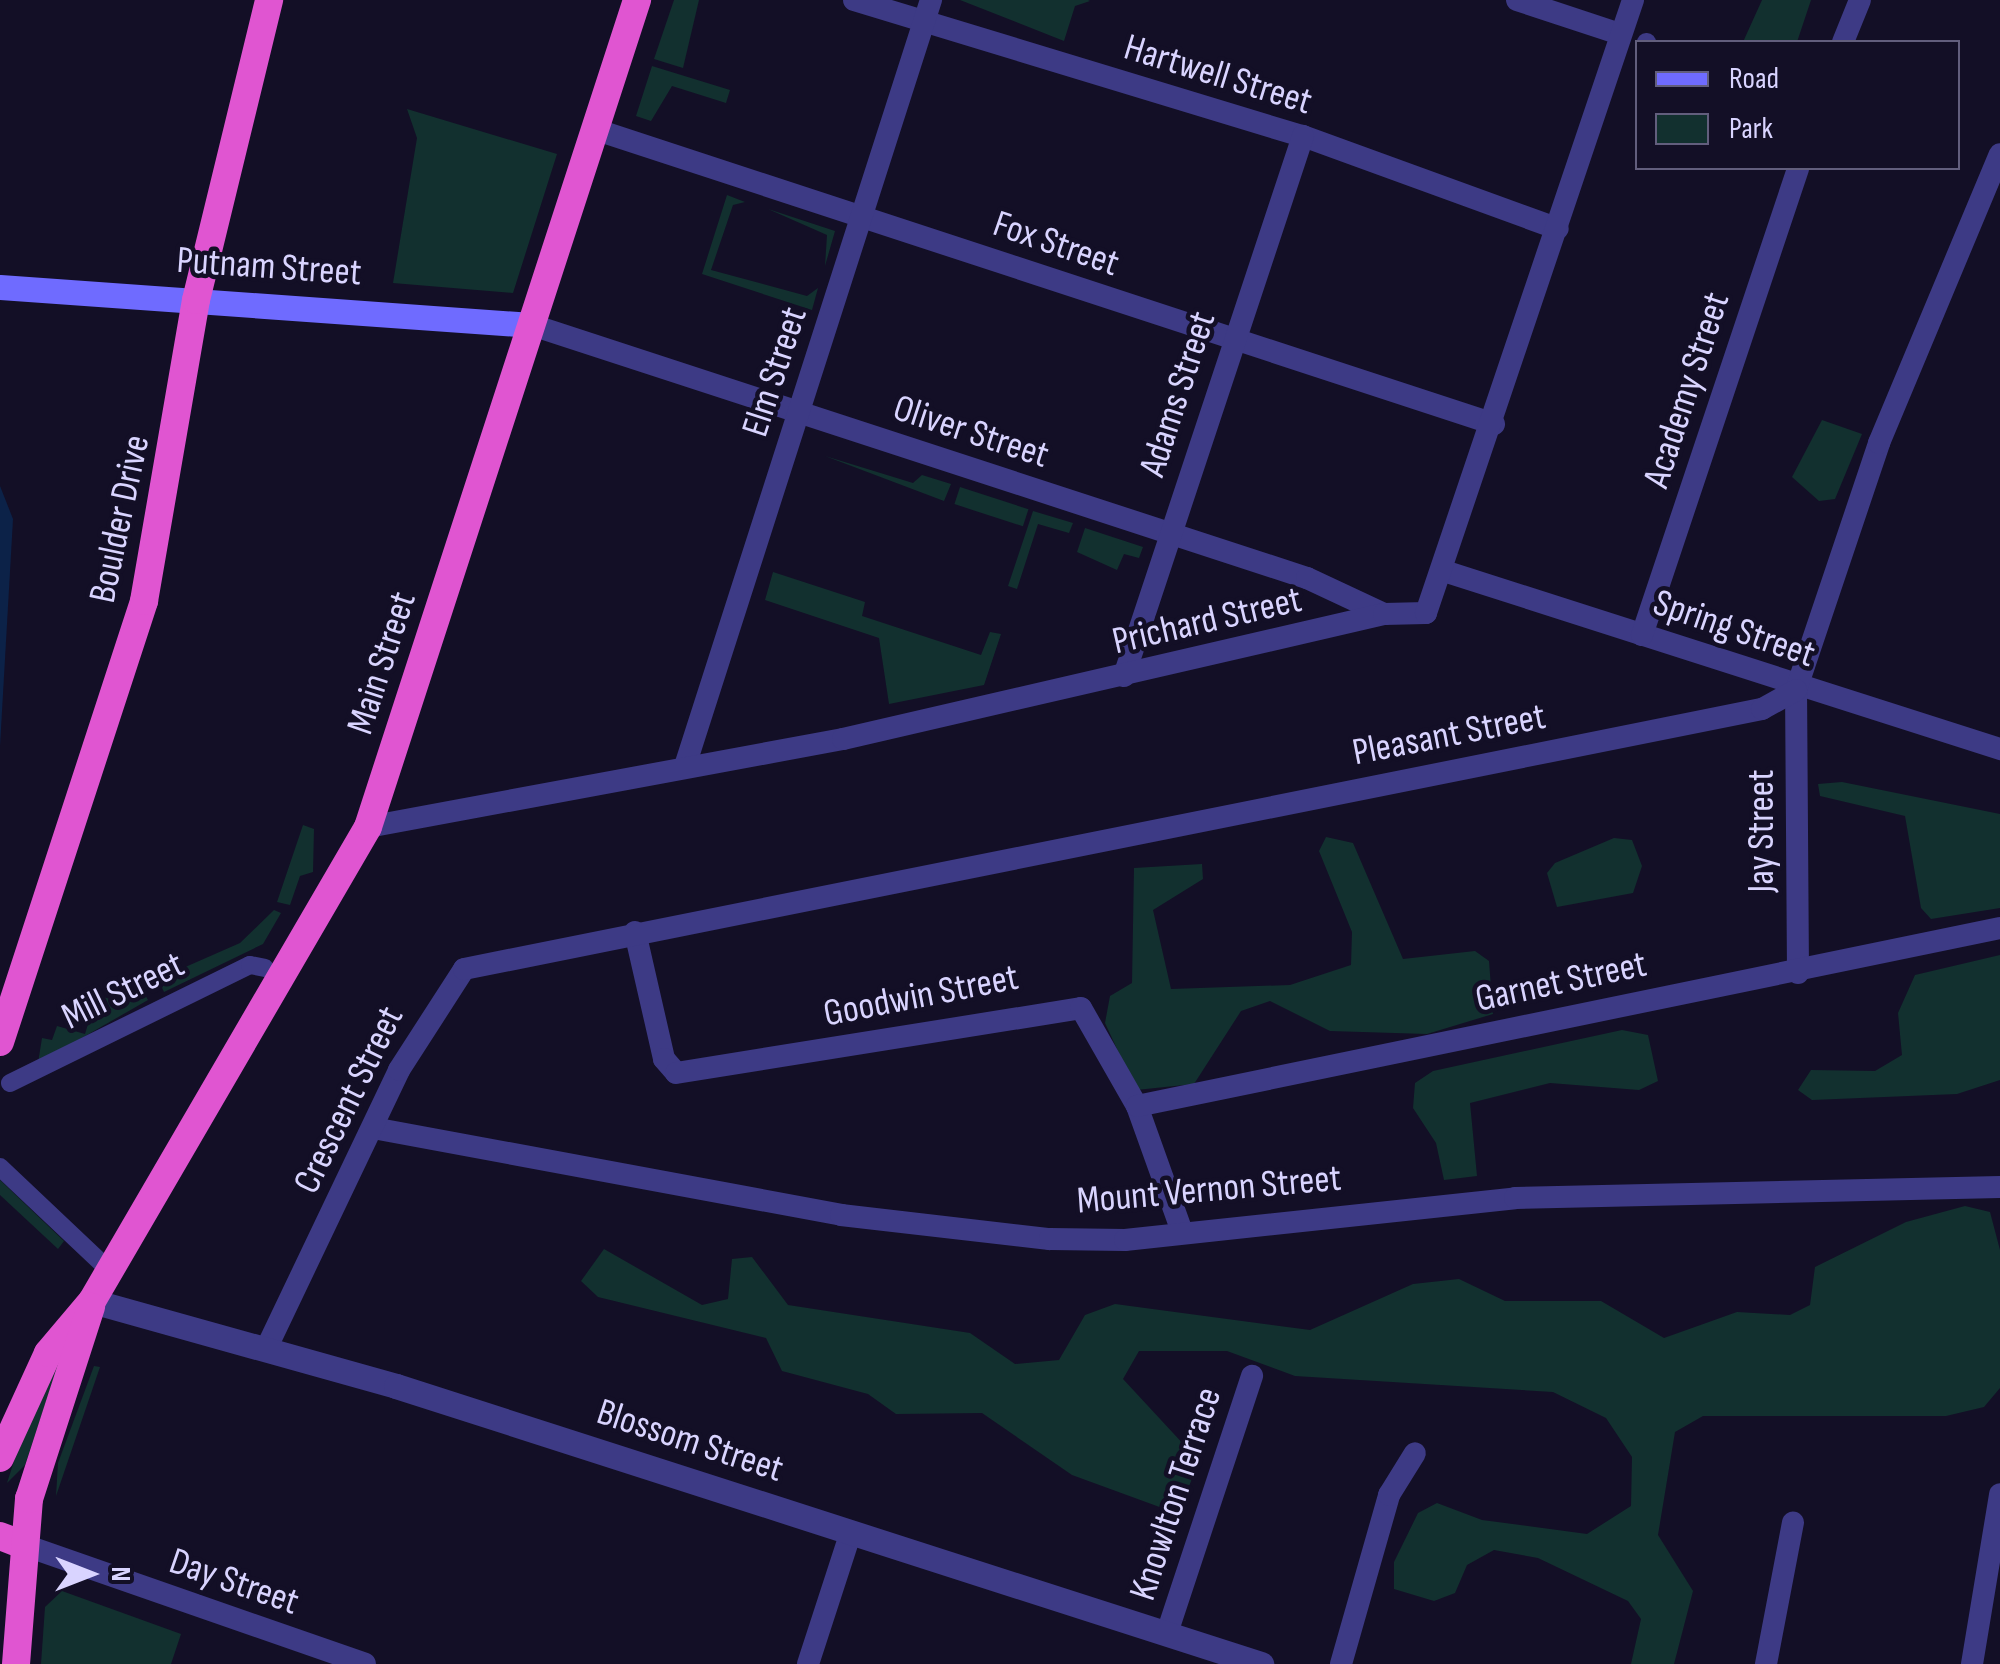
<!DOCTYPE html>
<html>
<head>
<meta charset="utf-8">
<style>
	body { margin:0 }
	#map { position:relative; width:2000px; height:1664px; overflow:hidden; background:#130f26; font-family:"Sofia Sans Condensed",sans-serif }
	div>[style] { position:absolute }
	.green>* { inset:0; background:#12302f; transform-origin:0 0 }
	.water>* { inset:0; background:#0c2248 }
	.pedestrian>* { height:18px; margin:-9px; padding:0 9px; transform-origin:9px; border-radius:9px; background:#3d3a85 }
	.minor>* { height:22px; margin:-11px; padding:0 11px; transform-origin:11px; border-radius:11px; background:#3d3a85 }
	.tertiary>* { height:25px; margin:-12.5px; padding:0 12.5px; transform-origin:12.5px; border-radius:12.5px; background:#3d3a85 }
	.secondary>* { height:25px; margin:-12.5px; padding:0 12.5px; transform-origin:12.5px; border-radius:12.5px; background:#6f6bff }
	.trunk>* { height:28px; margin:-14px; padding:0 14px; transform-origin:14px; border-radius:14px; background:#e055d1 }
	span { translate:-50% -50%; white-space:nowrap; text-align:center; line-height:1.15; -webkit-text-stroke:9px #130f26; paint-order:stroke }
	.street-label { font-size:38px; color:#d9d4ff }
	.legend { position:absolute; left:1635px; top:40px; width:325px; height:130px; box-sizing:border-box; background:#130f26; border:2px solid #625e7d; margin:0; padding:12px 18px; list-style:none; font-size:30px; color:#d9d4ff }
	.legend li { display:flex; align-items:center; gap:20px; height:50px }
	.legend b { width:50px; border:2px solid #625e7d }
	.north { position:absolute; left:40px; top:1524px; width:100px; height:100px; -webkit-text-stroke:8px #130f26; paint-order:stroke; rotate:90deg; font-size:28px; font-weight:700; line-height:40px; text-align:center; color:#d9d4ff }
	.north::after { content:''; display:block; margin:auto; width:35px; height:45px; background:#d9d4ff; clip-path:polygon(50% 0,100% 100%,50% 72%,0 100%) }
</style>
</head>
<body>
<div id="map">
	<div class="green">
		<i style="clip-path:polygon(674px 0,699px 0,683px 68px,654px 59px)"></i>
		<i style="clip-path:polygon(960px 0,1088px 0,1090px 1px,1075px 6px,1064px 41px)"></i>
		<i style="clip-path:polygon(1762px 0,1811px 0,1797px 42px,1743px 42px)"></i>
		<i style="clip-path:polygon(652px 66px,730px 90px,726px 103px,672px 86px,651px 121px,636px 116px)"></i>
		<i style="clip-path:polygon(407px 109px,557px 154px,513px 293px,393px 283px,417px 138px)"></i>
		<i style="clip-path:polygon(727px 195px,745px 202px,733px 205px,711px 270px,807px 296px,818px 288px,812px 310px,702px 274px)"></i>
		<i style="clip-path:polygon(768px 209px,835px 231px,825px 266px,827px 235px)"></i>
		<i style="clip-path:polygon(1822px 420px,1862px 434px,1835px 499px,1819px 501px,1792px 477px)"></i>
		<i style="clip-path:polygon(825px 456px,913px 483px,922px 475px,951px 484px,944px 501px)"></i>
		<i style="left:960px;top:487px;width:72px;height:18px;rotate:18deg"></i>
		<i style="clip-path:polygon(1033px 511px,1073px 523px,1069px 533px,1038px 524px,1017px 589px,1008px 586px)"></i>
		<i style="clip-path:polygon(1085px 528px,1143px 547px,1139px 558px,1124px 554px,1117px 570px,1077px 552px)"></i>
		<i style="clip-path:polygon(773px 572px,865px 602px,862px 616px,981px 655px,990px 632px,1001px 634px,984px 685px,889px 704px,879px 638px,765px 600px)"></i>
		<i style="clip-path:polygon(1842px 782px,2000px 814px,2000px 908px,1931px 919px,1921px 908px,1905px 816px,1820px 796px,1818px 784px)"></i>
		<i style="clip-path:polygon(303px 825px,314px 829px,313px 872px,300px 876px,290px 905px,277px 902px)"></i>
		<i style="clip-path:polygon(1326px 837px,1353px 843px,1403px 959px,1475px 951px,1489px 961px,1493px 1014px,1427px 1034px,1330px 1031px,1270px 1001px,1241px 1011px,1194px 1084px,1136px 1090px,1105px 1023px,1110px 996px,1132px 983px,1134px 868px,1202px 864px,1203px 879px,1153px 910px,1171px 989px,1290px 985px,1351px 965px,1352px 932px,1319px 851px)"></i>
		<i style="clip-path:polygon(1614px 838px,1632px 840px,1642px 866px,1633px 893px,1557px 907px,1547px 873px,1555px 863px)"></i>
		<i style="clip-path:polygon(274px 910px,281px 913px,263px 944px,164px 992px,158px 979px,240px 943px)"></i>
		<i style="clip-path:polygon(2000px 955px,2000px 1080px,1957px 1094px,1812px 1100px,1798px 1090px,1811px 1070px,1875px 1071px,1902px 1055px,1898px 1013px,1915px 975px)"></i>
		<i style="clip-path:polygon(141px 987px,148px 1000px,38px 1063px,42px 1038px,52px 1040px,57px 1026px,85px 1034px,97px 995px,116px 1001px)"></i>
		<i style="clip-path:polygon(1622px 1030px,1648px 1035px,1658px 1081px,1639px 1090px,1550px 1083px,1470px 1103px,1477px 1176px,1444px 1180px,1436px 1143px,1413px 1108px,1415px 1083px,1433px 1071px)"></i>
		<i style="clip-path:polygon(0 1180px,64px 1241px,58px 1249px,0 1195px)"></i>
		<i style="clip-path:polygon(1965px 1206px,1990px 1212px,2000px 1250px,2000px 1388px,1984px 1407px,1946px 1416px,1703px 1416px,1675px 1432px,1658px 1535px,1693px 1591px,1674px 1664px,1631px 1664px,1641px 1619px,1628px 1601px,1538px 1558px,1494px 1550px,1467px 1565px,1455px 1593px,1434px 1601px,1394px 1589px,1394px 1562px,1418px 1513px,1437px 1503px,1482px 1520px,1587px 1534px,1631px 1506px,1632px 1457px,1606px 1418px,1553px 1392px,1295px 1376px,1227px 1351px,1139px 1351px,1123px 1379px,1199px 1461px,1182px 1504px,1165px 1509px,1072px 1475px,982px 1413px,896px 1414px,868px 1394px,782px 1371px,766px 1338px,598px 1297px,581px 1281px,604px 1249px,702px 1305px,728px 1299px,732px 1259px,752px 1257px,788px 1305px,970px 1333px,1015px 1364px,1059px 1360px,1085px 1315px,1115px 1304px,1310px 1330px,1413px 1284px,1459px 1279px,1505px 1301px,1601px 1301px,1664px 1338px,1737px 1312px,1790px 1315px,1810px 1305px,1815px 1267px,1906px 1222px)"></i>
		<i style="clip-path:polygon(59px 1363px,25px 1465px,7px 1483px,26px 1424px)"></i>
		<i style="clip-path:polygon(94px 1366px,100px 1367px,56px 1496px,58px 1463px)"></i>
		<i style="clip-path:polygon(62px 1591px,181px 1634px,171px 1664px,41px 1664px,45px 1607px)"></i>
	</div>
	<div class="water">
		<i style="clip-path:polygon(0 486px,13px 519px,0 746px)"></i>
	</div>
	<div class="pedestrian">
		<i style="left:1646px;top:42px;width:1px"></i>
		<i style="left:10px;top:1083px;width:267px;rotate:-26.2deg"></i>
		<i style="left:250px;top:965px;width:15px;rotate:11deg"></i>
		<i style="left:0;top:1167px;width:151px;rotate:43.4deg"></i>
	</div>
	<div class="minor">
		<i style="left:854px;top:0;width:469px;rotate:16.9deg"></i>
		<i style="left:1303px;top:136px;width:271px;rotate:20deg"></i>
		<i style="left:1517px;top:0;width:108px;rotate:18.3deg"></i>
		<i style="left:1843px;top:42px;width:45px;rotate:-68deg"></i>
		<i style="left:597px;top:130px;width:944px;rotate:18.15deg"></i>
		<i style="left:532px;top:325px;width:815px;rotate:18.08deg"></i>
		<i style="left:1307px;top:578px;width:85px;rotate:25.1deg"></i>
		<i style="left:1447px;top:572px;width:581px;rotate:17.75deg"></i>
		<i style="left:1642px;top:635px;width:492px;rotate:-71.5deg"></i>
		<i style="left:1124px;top:676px;width:569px;rotate:-71.66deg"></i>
		<i style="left:685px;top:766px;width:805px;rotate:-72.2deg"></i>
		<i style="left:368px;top:827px;width:483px;rotate:-10.5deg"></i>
		<i style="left:843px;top:739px;width:555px;rotate:-13.01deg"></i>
		<i style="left:1384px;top:614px;width:42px;rotate:-1.4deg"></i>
		<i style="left:1426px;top:613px;width:647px;rotate:-71.34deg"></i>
		<i style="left:635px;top:932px;width:130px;rotate:77.1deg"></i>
		<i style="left:664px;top:1059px;width:18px;rotate:49deg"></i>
		<i style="left:676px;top:1073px;width:410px;rotate:-9.1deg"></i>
		<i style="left:1081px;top:1008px;width:113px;rotate:60.3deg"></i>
		<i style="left:1137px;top:1106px;width:134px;rotate:70.3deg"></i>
		<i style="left:1798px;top:973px;width:283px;rotate:-90.4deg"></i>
		<i style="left:1796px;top:690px;width:261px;rotate:-71.4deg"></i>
		<i style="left:1879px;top:443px;width:313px;rotate:-67.3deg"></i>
		<i style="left:1137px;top:1106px;width:881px;rotate:-11.65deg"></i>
		<i style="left:373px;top:1128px;width:476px;rotate:10.5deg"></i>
		<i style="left:841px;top:1215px;width:210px;rotate:6.6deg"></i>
		<i style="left:1050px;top:1239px;width:75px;rotate:0.8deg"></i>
		<i style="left:1125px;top:1240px;width:392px;rotate:-6.1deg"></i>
		<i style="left:1515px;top:1198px;width:485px;rotate:-1.3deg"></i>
		<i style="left:267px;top:1347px;width:307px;rotate:-64.5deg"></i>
		<i style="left:399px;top:1070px;width:120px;rotate:-57.2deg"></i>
		<i style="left:464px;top:969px;width:1324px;rotate:-11.33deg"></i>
		<i style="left:1762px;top:709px;width:39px;rotate:-29deg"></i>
		<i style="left:24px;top:1545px;width:361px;rotate:19.2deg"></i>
		<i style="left:1167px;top:1633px;width:271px;rotate:-71.7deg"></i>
		<i style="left:808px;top:1664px;width:139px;rotate:-72deg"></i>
		<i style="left:1341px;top:1664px;width:176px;rotate:-74.1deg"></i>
		<i style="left:1389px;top:1495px;width:49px;rotate:-58.2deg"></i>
		<i style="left:1766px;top:1664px;width:144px;rotate:-79.2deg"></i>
		<i style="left:1972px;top:1664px;width:172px;rotate:-80.6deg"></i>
	</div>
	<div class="tertiary">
		<i style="left:92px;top:1301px;width:316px;rotate:15.6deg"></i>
		<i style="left:396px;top:1386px;width:909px;rotate:17.82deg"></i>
	</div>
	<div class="secondary">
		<i style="left:0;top:287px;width:533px;rotate:4.09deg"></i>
	</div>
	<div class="trunk">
		<i style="left:0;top:1042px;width:464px;rotate:-71.9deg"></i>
		<i style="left:144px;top:601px;width:305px;rotate:-80.2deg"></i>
		<i style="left:196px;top:300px;width:309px;rotate:-76.3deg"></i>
		<i style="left:0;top:1458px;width:115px;rotate:-65.4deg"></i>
		<i style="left:48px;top:1353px;width:68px;rotate:-49.8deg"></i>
		<i style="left:92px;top:1301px;width:548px;rotate:-59.79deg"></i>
		<i style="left:368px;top:827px;width:870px;rotate:-71.98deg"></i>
		<i style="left:0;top:1536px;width:26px;rotate:21deg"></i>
		<i style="left:16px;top:1664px;width:166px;rotate:-85.5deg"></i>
		<i style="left:29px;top:1499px;width:202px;rotate:-72.1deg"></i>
	</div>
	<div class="street-label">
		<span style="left:1218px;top:75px;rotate:17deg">Hartwell Street</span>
		<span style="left:1056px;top:244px;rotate:19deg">Fox Street</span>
		<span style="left:269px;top:267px;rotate:4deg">Putnam Street</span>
		<span style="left:775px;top:372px;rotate:-72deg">Elm Street</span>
		<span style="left:1687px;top:390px;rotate:-72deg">Academy Street</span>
		<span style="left:1178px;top:394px;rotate:-72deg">Adams Street</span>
		<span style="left:971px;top:432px;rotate:18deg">Oliver Street</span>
		<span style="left:120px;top:519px;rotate:-78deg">Boulder Drive</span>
		<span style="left:1207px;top:621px;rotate:-13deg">Prichard Street</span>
		<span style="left:1734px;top:629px;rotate:19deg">Spring Street</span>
		<span style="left:382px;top:663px;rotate:-72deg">Main Street</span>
		<span style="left:1449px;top:735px;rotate:-11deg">Pleasant Street</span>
		<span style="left:1762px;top:831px;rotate:-90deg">Jay Street</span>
		<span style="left:1561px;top:982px;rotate:-12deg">Garnet Street</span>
		<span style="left:123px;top:991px;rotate:-26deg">Mill Street</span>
		<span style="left:921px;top:996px;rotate:-11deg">Goodwin Street</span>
		<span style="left:349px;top:1100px;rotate:-64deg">Crescent Street</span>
		<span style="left:1209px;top:1190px;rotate:-5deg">Mount Vernon Street</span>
		<span style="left:690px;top:1441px;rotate:18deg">Blossom Street</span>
		<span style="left:1176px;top:1494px;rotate:-72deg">Knowlton Terrace</span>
		<span style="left:234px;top:1582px;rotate:19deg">Day Street</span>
	</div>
	<ul class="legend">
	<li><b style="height:12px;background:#6f6bff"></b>Road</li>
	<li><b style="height:28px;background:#12302f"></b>Park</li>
	</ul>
	<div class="north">N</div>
</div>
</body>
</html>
